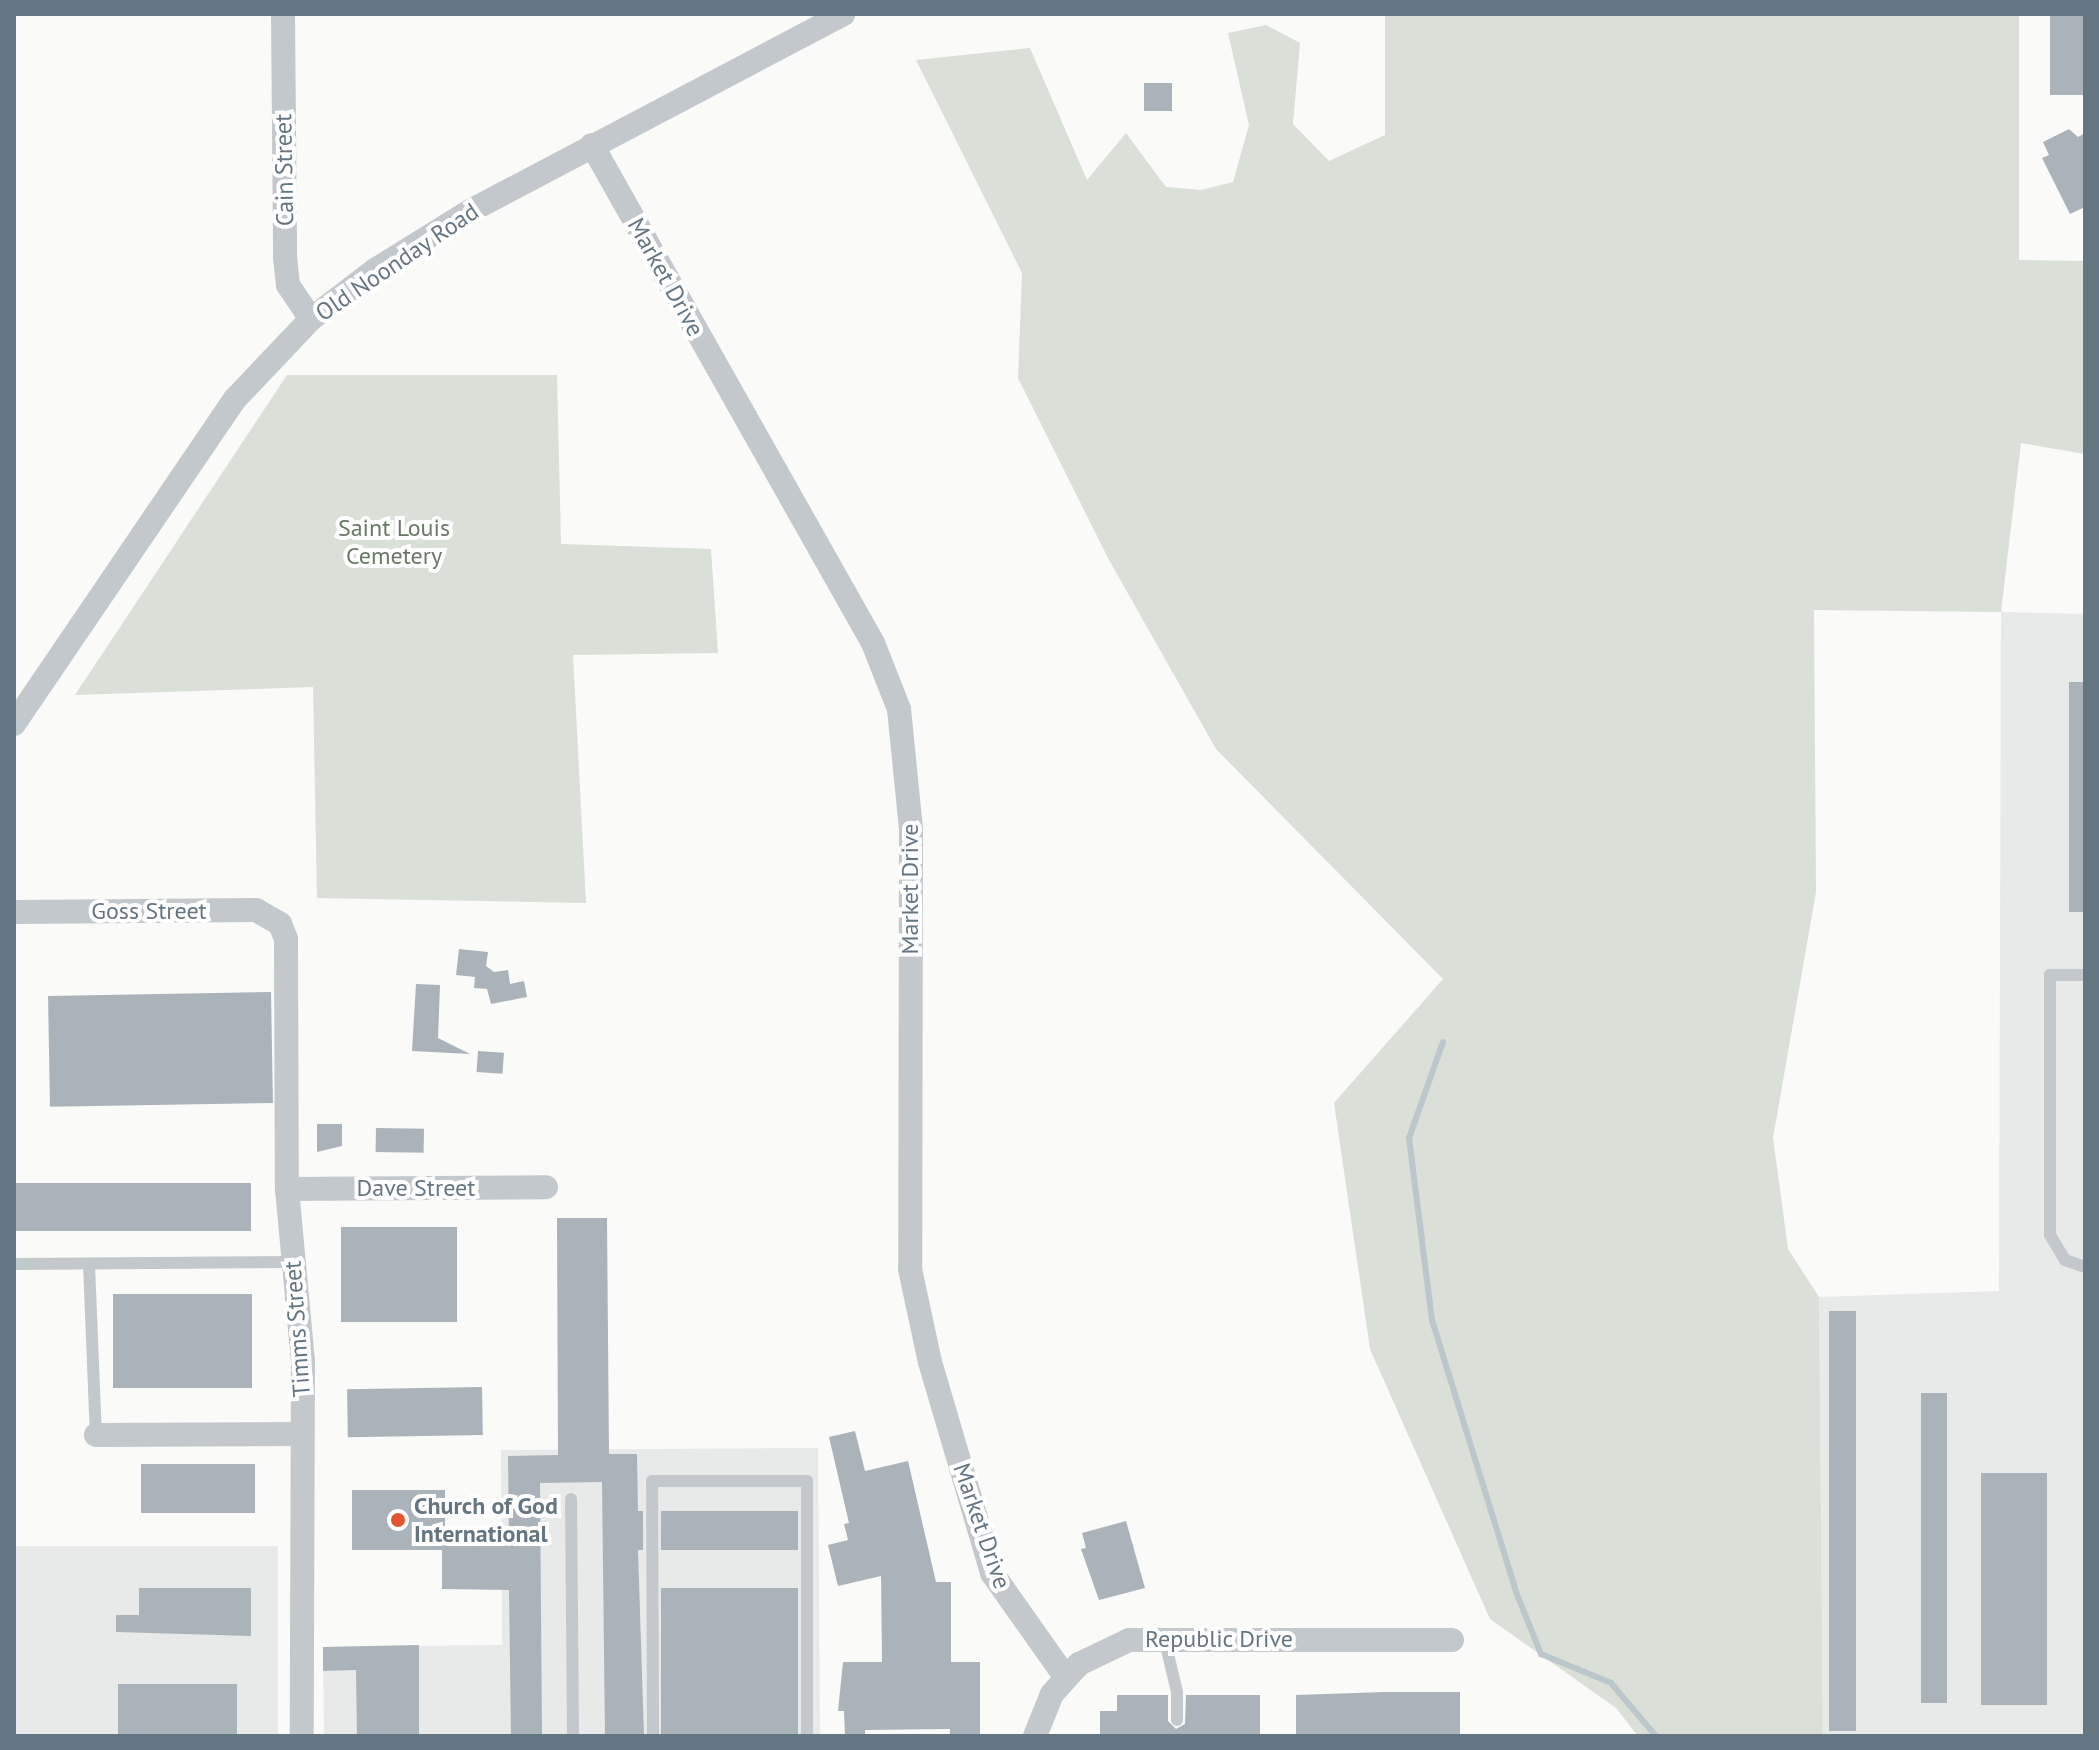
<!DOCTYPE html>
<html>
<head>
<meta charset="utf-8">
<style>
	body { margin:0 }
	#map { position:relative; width:2099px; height:1750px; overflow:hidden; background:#fafaf8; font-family:"PT Sans",sans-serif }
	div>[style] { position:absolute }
	.built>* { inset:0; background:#e8e9e9; transform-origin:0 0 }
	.green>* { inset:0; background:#dadfd7 }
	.stream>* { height:6px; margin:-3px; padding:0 3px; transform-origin:3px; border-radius:3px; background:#bbc7cb }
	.building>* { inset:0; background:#aab3b9; transform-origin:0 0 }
	.service>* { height:12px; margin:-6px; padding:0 6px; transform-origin:6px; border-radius:6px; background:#c3c8cc }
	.minor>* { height:24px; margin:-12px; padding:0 12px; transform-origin:12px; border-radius:12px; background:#c3c8cc }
	.dots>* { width:22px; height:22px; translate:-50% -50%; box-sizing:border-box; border:4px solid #fff; border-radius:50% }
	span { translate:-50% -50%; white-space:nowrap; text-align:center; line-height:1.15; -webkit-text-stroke:8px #fff; paint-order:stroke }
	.street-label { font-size:24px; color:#657683 }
	.park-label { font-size:24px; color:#687a64 }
	.poi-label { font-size:24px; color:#657683; font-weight:700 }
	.left { translate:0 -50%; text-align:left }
	.frame { position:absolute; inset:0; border:16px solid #657683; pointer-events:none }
</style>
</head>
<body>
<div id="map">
	<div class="built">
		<i style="clip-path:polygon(2001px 612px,2085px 614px,2085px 1736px,1823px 1736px,1819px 1297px,1999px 1291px)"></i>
		<i style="clip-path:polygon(818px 1448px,820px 1736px,324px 1736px,323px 1647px,502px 1645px,501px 1450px)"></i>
		<i style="left:14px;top:1546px;width:264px;height:190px"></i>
	</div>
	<div class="green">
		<i style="clip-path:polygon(1385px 14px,2019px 14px,2019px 260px,2085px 261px,2085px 454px,2021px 443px,2001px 612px,1814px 610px,1816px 892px,1773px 1138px,1788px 1249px,1819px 1297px,1823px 1736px,1638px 1736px,1616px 1708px,1490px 1619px,1370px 1349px,1334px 1103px,1443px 979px,1216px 749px,1109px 560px,1018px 378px,1022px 273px,916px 60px,1030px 48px,1087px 180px,1126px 133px,1166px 187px,1201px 190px,1233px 182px,1249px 125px,1228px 33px,1266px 25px,1300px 43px,1293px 124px,1329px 161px,1385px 135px)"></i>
		<i style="clip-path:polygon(287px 375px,557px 375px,561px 544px,711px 549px,718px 653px,573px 655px,586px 903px,317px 898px,313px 687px,75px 695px)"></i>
	</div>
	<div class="stream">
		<i style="left:1443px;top:1042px;width:102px;rotate:109.5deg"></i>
		<i style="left:1409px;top:1138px;width:183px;rotate:82.8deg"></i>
		<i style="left:1432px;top:1320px;width:285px;rotate:72.8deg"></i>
		<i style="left:1516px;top:1592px;width:67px;rotate:68deg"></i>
		<i style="left:1541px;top:1654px;width:76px;rotate:22.5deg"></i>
		<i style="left:1611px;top:1683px;width:70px;rotate:49.7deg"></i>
	</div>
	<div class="building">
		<i style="left:2050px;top:14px;width:35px;height:81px"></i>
		<i style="left:1144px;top:83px;width:28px;height:28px"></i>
		<i style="clip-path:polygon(2069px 129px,2078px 137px,2085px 133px,2085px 207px,2070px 214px,2042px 158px,2049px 155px,2043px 142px)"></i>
		<i style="left:2069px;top:682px;width:16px;height:230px"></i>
		<i style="clip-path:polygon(459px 949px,488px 952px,486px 966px,494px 972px,508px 970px,510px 984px,524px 981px,527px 997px,491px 1004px,487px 989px,474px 988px,475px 977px,456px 975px)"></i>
		<i style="clip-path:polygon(416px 984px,440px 985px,438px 1038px,470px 1054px,412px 1051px)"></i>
		<i style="left:271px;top:992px;width:111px;height:223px;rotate:89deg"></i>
		<i style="left:478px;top:1051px;width:26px;height:21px;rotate:4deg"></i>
		<i style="clip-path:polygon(317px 1124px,342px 1124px,342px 1146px,317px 1152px)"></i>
		<i style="left:376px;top:1128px;width:48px;height:24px;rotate:1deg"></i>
		<i style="left:251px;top:1183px;width:48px;height:237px;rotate:90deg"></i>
		<i style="clip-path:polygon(557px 1218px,607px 1218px,609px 1454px,637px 1454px,638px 1511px,643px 1511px,643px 1550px,638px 1550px,644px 1736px,605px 1736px,602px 1482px,540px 1483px,542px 1736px,511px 1736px,509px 1590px,442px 1589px,442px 1550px,352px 1550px,352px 1490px,445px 1490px,445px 1538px,509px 1540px,508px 1456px,558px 1455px)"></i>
		<i style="left:341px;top:1227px;width:116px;height:95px"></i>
		<i style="left:113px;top:1294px;width:139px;height:94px"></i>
		<i style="left:1829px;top:1311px;width:27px;height:420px"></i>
		<i style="left:482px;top:1387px;width:48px;height:135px;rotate:89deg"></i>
		<i style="left:1921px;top:1393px;width:26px;height:310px"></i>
		<i style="clip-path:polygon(855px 1431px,865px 1471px,908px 1461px,936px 1582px,951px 1582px,951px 1662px,980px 1662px,980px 1736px,950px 1736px,950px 1729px,865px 1730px,865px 1736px,845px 1736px,844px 1711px,838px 1711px,843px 1662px,882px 1662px,881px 1576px,838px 1586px,828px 1545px,848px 1540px,844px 1524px,849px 1523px,829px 1437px)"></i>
		<i style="left:141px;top:1464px;width:114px;height:49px"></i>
		<i style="left:1981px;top:1473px;width:66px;height:232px"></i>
		<i style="left:661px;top:1511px;width:137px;height:39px"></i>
		<i style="clip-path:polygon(1126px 1521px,1145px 1588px,1099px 1600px,1081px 1549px,1086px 1548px,1082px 1533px)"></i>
		<i style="clip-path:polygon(139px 1588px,251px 1588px,251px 1636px,116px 1632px,116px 1615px,139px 1615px)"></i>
		<i style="left:661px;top:1588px;width:137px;height:148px"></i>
		<i style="clip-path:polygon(419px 1645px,419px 1736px,357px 1736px,356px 1670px,323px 1671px,323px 1647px)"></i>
		<i style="left:118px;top:1684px;width:119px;height:52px"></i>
		<i style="clip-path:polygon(1385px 1692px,1460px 1692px,1460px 1736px,1296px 1736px,1296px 1695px)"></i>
		<i style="clip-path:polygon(1117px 1695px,1168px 1695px,1168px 1721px,1176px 1729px,1185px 1724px,1186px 1695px,1260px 1695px,1260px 1736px,1100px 1736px,1100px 1711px,1117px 1711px)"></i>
	</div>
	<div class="service">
		<i style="left:2085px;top:975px;width:35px;rotate:180deg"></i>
		<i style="left:2050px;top:975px;width:260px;rotate:90deg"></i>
		<i style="left:2050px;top:1235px;width:29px;rotate:59deg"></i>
		<i style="left:2065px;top:1260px;width:21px;rotate:19deg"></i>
		<i style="left:14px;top:1264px;width:278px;rotate:-0.4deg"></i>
		<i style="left:89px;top:1264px;width:171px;rotate:87.7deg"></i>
		<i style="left:571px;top:1499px;width:237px;rotate:89.5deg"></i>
		<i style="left:1164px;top:1637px;width:57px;rotate:76.7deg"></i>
		<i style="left:1177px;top:1692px;width:28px;rotate:90deg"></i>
		<i style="left:653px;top:1736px;width:255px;rotate:-90.2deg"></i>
		<i style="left:652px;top:1481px;width:155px"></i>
		<i style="left:807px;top:1481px;width:255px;rotate:90deg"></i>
	</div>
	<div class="minor">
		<i style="left:283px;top:14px;width:243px;rotate:89.5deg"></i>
		<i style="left:285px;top:257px;width:28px;rotate:84deg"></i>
		<i style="left:288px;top:285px;width:41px;rotate:55.9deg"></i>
		<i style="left:592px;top:145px;width:572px;rotate:60.57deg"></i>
		<i style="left:873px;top:643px;width:71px;rotate:68.5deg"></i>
		<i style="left:899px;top:709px;width:122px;rotate:84.3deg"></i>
		<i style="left:911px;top:830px;width:439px;rotate:90.1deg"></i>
		<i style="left:910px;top:1269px;width:95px;rotate:77.9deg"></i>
		<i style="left:930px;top:1362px;width:220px;rotate:73.6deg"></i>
		<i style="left:992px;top:1573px;width:128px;rotate:54.8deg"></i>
		<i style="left:14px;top:724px;width:393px;rotate:-55.8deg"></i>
		<i style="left:235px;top:399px;width:110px;rotate:-46.5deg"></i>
		<i style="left:311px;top:319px;width:81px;rotate:-37.4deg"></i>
		<i style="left:375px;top:270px;width:112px;rotate:-31.8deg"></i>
		<i style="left:470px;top:211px;width:422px;rotate:-27.8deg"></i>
		<i style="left:14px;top:912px;width:242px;rotate:-0.5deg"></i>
		<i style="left:256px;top:910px;width:28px;rotate:30deg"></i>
		<i style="left:280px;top:924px;width:16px;rotate:68deg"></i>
		<i style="left:286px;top:939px;width:250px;rotate:89.8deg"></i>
		<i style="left:287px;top:1189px;width:173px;rotate:84.7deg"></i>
		<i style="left:303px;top:1361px;width:375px;rotate:90.2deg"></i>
		<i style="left:287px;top:1189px;width:259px;rotate:-0.4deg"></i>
		<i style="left:96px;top:1435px;width:206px;rotate:-0.3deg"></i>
		<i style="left:1035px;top:1736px;width:45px;rotate:-68deg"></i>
		<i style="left:1052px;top:1694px;width:40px;rotate:-48deg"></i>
		<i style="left:1079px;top:1664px;width:55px;rotate:-25.6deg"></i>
		<i style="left:1129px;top:1640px;width:323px"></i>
	</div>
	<div class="dots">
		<i style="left:398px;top:1520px;background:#e4572e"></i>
	</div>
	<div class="street-label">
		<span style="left:284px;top:170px;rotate:-91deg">Cain Street</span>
		<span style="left:397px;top:262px;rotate:-34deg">Old Noonday Road</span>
		<span style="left:666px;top:277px;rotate:61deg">Market Drive</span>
		<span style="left:910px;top:889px;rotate:-90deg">Market Drive</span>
		<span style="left:149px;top:911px">Goss Street</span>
		<span style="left:416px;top:1188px">Dave Street</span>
		<span style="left:297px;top:1329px;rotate:-94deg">Timms Street</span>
		<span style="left:982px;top:1526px;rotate:71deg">Market Drive</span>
		<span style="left:1219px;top:1639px">Republic Drive</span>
	</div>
	<div class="park-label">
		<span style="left:394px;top:542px">Saint Louis<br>Cemetery</span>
	</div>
	<div class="poi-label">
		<span class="left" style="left:414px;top:1520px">Church of God<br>International</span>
	</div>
	<div class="frame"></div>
</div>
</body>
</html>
